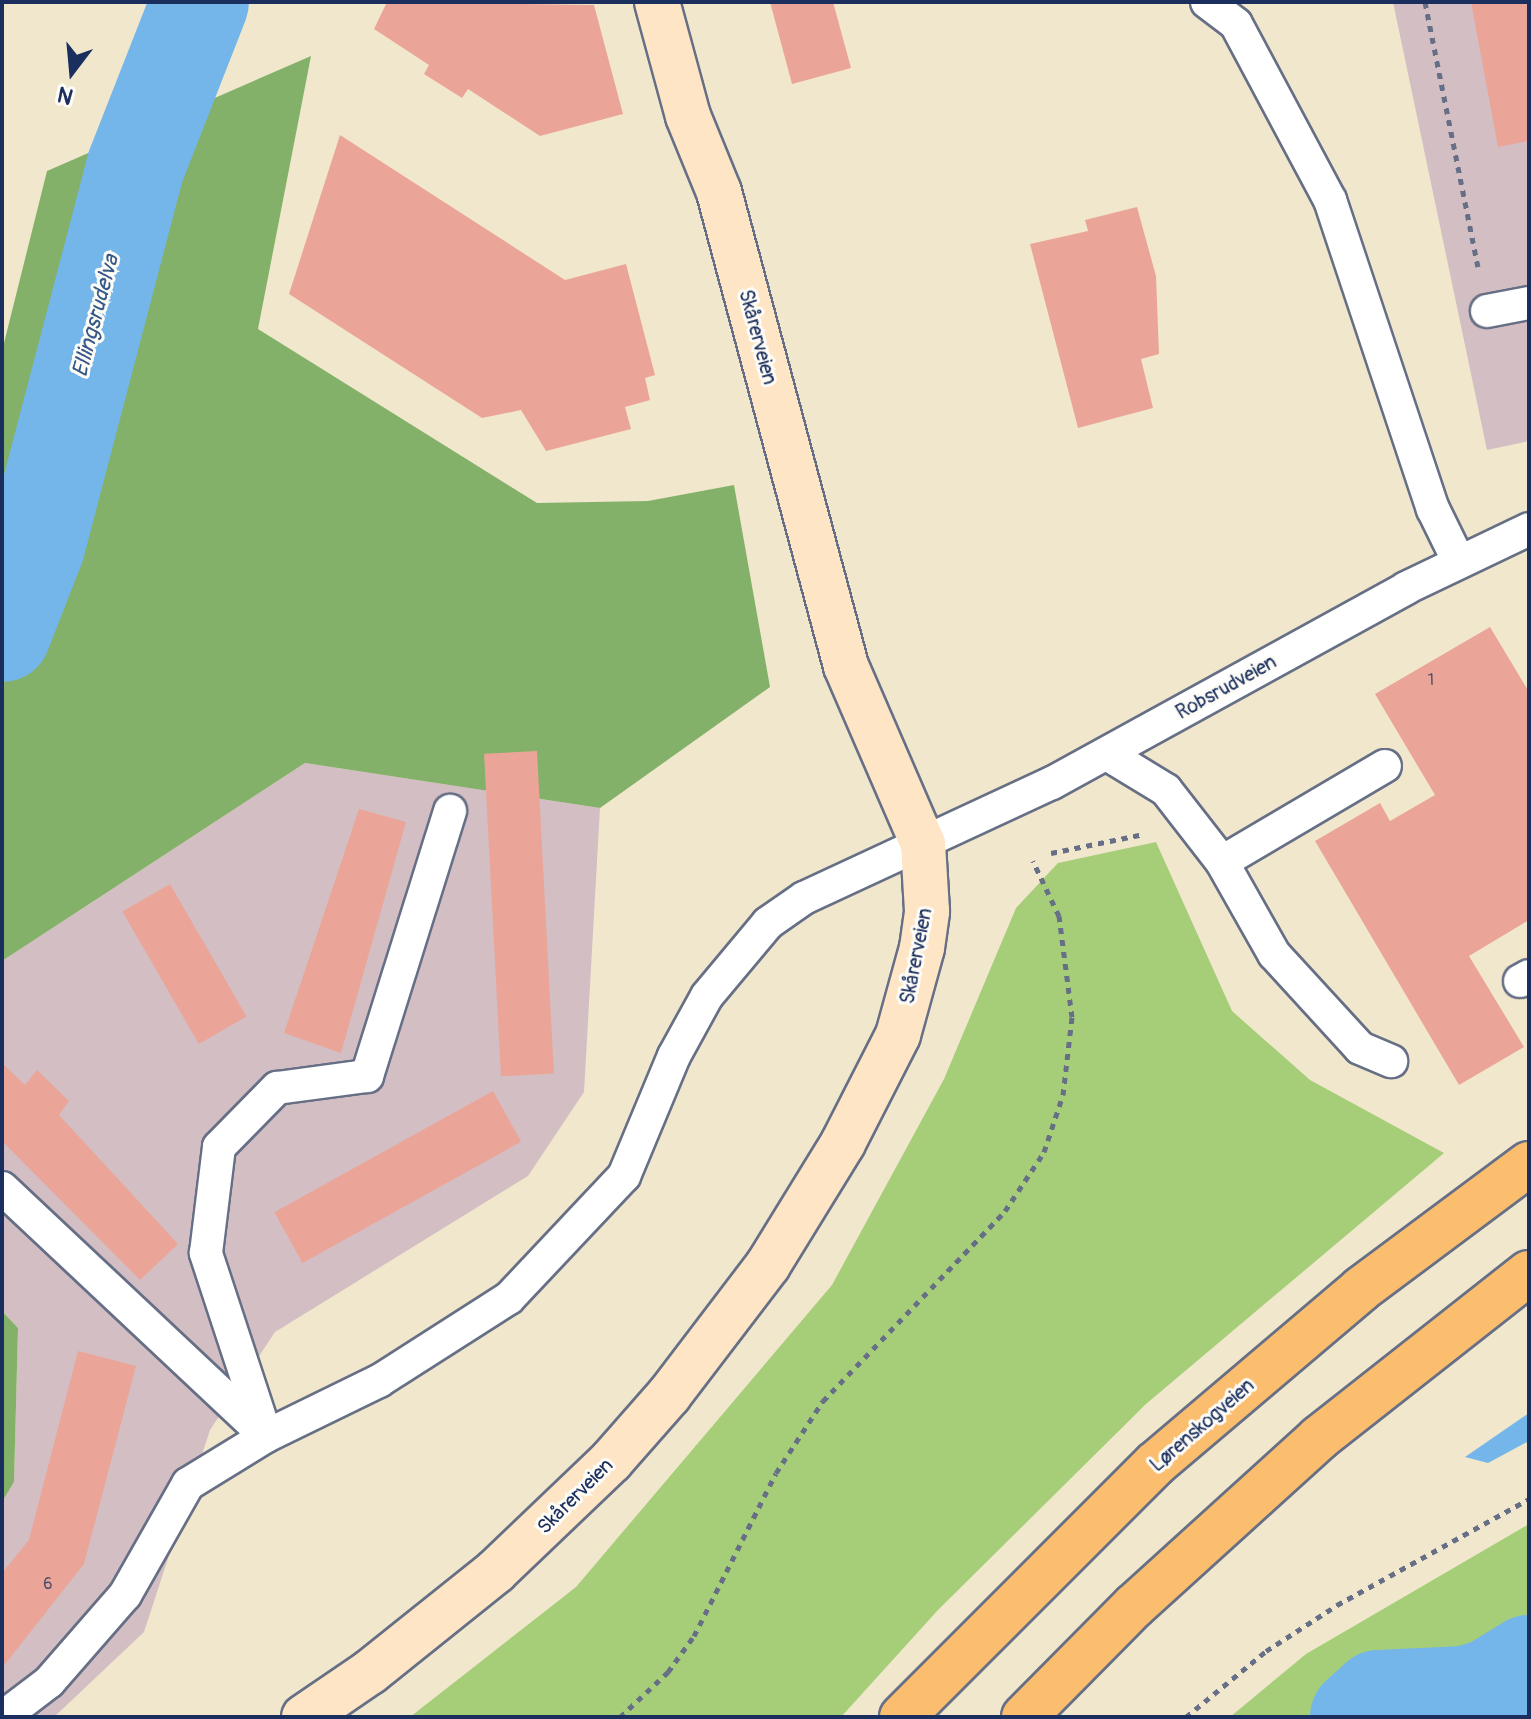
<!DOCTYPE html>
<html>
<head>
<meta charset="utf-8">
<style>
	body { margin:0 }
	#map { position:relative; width:1531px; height:1719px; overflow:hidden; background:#f1e7cd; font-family:Pangolin,sans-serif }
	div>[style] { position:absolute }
	.industrial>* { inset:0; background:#d2bec3 }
	.green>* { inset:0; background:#a6ce79 }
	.forest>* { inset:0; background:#84b169 }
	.water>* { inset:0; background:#74b6e9 }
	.river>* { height:98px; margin:-49px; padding:0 49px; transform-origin:49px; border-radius:49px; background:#74b6e9 }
	.building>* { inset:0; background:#eba598; transform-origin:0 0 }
	.path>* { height:5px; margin-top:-2.5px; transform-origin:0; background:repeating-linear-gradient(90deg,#666f85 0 6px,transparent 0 12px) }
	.roads { filter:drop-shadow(2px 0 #666f85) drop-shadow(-2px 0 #666f85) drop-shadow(0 2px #666f85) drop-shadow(0 -2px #666f85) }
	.lane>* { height:32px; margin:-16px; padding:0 16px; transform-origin:16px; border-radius:16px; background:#fff }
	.secondary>* { height:44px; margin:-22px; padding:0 22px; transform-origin:22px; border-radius:22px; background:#fde5c5 }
	.highway>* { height:44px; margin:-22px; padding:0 22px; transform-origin:22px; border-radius:22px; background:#fbbd6e }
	span { translate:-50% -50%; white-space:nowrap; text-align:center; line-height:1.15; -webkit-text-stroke:6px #fdfcf7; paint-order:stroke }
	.number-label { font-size:16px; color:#4f4c6c }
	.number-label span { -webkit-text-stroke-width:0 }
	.street-label { font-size:20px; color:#1b2f5e }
	.water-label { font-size:22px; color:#365888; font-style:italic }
	.frame { position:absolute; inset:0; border:4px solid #1b2f5e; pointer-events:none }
	.north { position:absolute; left:32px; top:32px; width:80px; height:80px; -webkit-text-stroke:6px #fdfcf7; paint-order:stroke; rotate:196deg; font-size:22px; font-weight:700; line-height:32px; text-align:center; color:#1b2f5e }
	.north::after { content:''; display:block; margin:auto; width:28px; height:36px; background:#1b2f5e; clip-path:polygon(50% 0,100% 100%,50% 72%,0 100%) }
</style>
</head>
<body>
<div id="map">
	<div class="industrial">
		<i style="clip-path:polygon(1393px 2px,1529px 2px,1529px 441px,1487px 450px)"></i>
		<i style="clip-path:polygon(305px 763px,600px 808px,584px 1092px,528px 1176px,275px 1332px,210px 1430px,144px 1632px,54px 1717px,2px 1717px,2px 1502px,14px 1482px,18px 1328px,2px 1311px,2px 961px)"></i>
	</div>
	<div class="green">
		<i style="clip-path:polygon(1156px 842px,1232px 1011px,1310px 1080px,1444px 1153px,1146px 1404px,938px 1610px,841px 1717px,410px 1717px,576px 1587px,832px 1285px,944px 1079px,1016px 908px,1058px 863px)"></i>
		<i style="clip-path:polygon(1529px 1524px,1529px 1717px,1230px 1717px,1306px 1654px)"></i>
	</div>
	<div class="forest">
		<i style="clip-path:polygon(311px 56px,258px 329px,537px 503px,648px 501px,734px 485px,770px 687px,600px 808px,305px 763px,2px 961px,2px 351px,47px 171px)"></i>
		<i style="clip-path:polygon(2px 1311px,18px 1328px,14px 1482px,2px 1502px)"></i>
	</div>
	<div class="water">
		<i style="clip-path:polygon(1529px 1413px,1529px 1441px,1488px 1463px,1465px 1457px)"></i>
	</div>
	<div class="river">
		<i style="left:2px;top:633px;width:93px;rotate:-68.7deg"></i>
		<i style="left:36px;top:546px;width:391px;rotate:-75.3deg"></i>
		<i style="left:135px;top:168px;width:178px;rotate:-68.6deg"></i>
		<i style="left:1359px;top:1717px;width:27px;rotate:-42deg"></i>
		<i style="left:1379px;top:1699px;width:86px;rotate:-2.7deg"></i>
		<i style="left:1465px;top:1695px;width:26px;rotate:-16deg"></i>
		<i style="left:1490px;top:1688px;width:46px;rotate:-31.6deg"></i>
	</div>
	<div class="building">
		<i style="clip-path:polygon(387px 2px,594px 5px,623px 114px,540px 136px,468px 89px,462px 98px,424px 74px,429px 65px,374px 29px)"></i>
		<i style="clip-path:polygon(770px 2px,833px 2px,851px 68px,792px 84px)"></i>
		<i style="clip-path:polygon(1471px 2px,1529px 2px,1529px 141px,1498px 147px)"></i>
		<i style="clip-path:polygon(340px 135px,565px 280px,626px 264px,655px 375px,645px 378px,650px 400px,625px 407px,631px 429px,546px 451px,521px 410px,482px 418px,289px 294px)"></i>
		<i style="clip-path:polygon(1137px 207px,1156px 276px,1159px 354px,1141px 359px,1153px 408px,1078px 428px,1030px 244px,1088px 231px,1085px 220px)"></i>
		<i style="clip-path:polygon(1490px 627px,1529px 692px,1529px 920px,1469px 956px,1524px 1047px,1459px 1085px,1315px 841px,1380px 803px,1390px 821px,1435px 795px,1375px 694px)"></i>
		<i style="left:537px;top:751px;width:323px;height:53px;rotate:87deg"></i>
		<i style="clip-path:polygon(359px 809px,406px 822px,341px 1053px,284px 1033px)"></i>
		<i style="left:170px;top:884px;width:153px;height:55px;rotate:60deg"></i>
		<i style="clip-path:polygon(2px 1063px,25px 1085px,37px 1070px,69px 1101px,59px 1115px,178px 1244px,140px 1280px,2px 1141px)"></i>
		<i style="left:493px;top:1091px;width:58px;height:250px;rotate:61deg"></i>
		<i style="clip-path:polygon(78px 1351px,136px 1366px,84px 1564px,2px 1668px,2px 1573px,29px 1540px)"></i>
	</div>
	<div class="path">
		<i style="left:1425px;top:2px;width:270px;rotate:78.7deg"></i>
		<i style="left:1051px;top:853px;width:95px;rotate:-11.5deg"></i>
		<i style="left:620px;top:1717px;width:66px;rotate:-43.2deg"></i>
		<i style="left:668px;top:1672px;width:44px;rotate:-54.2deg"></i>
		<i style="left:694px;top:1636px;width:182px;rotate:-63.3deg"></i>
		<i style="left:776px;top:1473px;width:86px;rotate:-56.9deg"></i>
		<i style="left:823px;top:1401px;width:263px;rotate:-46.2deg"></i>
		<i style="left:1005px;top:1211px;width:71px;rotate:-56.5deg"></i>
		<i style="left:1044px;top:1152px;width:60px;rotate:-71.6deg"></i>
		<i style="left:1063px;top:1095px;width:79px;rotate:-83.4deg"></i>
		<i style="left:1072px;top:1017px;width:102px;rotate:-97.3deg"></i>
		<i style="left:1059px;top:916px;width:61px;rotate:-115.3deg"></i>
		<i style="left:1186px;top:1717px;width:104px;rotate:-39.5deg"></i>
		<i style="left:1266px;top:1651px;width:85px;rotate:-32.9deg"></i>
		<i style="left:1337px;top:1605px;width:219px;rotate:-28.9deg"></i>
	</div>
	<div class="roads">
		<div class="lane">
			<i style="left:1207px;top:2px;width:36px;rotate:37deg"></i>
			<i style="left:1236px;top:24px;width:200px;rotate:61.9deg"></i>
			<i style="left:1330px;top:200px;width:326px;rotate:71.6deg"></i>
			<i style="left:1433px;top:509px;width:59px;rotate:63.9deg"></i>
			<i style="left:1487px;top:311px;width:43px;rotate:-10.8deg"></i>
			<i style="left:1107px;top:754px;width:69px;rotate:31.4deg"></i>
			<i style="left:1166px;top:790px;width:91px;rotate:52.1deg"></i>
			<i style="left:1222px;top:862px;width:106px;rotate:60.5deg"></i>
			<i style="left:1274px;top:954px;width:127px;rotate:47.5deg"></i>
			<i style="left:1360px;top:1048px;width:34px;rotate:23deg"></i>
			<i style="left:1222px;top:862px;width:189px;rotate:-30.5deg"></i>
			<i style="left:1520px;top:981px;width:10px;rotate:-29deg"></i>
			<i style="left:2px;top:1188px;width:362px;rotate:43.2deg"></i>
			<i style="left:266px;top:1436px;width:193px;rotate:-108.2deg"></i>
			<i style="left:206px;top:1253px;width:107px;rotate:-83deg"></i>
			<i style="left:219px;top:1147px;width:83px;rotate:-45.5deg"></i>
			<i style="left:277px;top:1088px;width:91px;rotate:-7.6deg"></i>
			<i style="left:367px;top:1076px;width:278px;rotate:-72.6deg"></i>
			<i style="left:3px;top:1717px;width:58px;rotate:-37.3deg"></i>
			<i style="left:49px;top:1682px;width:116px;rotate:-48.9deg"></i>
			<i style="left:125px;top:1595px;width:128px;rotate:-60.4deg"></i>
			<i style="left:188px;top:1484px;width:92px;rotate:-31.6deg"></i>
			<i style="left:266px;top:1436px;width:126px;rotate:-26deg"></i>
			<i style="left:379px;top:1381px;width:154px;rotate:-32.6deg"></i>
			<i style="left:509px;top:1298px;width:168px;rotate:-46.7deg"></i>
			<i style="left:624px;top:1176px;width:130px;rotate:-67.4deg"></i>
			<i style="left:674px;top:1056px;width:68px;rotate:-61.2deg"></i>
			<i style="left:707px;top:996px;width:95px;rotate:-50.1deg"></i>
			<i style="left:768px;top:923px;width:44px;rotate:-34.8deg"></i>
			<i style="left:804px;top:898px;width:273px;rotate:-24.9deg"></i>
			<i style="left:1052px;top:783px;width:404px;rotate:-28.8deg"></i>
			<i style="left:1406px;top:588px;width:136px;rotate:-25.6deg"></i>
		</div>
		<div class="secondary">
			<i style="left:304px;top:1717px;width:80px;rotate:-34.3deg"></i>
			<i style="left:370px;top:1672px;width:161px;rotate:-38.7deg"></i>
			<i style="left:496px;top:1571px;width:159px;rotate:-43.7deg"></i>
			<i style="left:611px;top:1461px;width:88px;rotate:-48.7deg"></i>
			<i style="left:669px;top:1395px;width:163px;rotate:-52.7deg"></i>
			<i style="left:768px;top:1265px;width:143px;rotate:-58.4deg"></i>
			<i style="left:843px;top:1143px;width:121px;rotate:-63deg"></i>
			<i style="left:898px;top:1035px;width:90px;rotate:-74.6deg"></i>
			<i style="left:922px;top:948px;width:37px;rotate:-82deg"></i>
			<i style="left:927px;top:911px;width:67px;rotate:-93.4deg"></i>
			<i style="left:923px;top:844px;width:194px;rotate:-113.4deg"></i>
			<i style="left:846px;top:666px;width:491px;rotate:-105deg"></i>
			<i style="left:719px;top:192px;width:82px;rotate:-112.2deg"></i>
			<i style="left:688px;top:116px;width:118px;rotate:-105.2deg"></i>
		</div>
		<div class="highway">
			<i style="left:902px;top:1717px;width:358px;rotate:-45deg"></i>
			<i style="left:1155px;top:1464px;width:270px;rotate:-40.3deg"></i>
			<i style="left:1361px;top:1289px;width:209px;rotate:-36.7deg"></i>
			<i style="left:1024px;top:1717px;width:156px;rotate:-45.3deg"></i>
			<i style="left:1134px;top:1606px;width:250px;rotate:-42.2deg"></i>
			<i style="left:1319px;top:1438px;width:267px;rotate:-38.2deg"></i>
		</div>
	</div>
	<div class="number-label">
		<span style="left:1431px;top:680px">1</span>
		<span style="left:48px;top:1584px">6</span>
	</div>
	<div class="street-label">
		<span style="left:758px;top:337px;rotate:75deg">Skårerveien</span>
		<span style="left:1226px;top:687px;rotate:-29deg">Robsrudveien</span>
		<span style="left:916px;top:956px;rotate:-79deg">Skårerveien</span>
		<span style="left:1202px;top:1425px;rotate:-41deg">Lørenskogveien</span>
		<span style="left:575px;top:1496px;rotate:-45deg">Skårerveien</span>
	</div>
	<div class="water-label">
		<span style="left:96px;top:316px;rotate:-75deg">Ellingsrudelva</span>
	</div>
	<div class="frame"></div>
	<div class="north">N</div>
</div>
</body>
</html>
